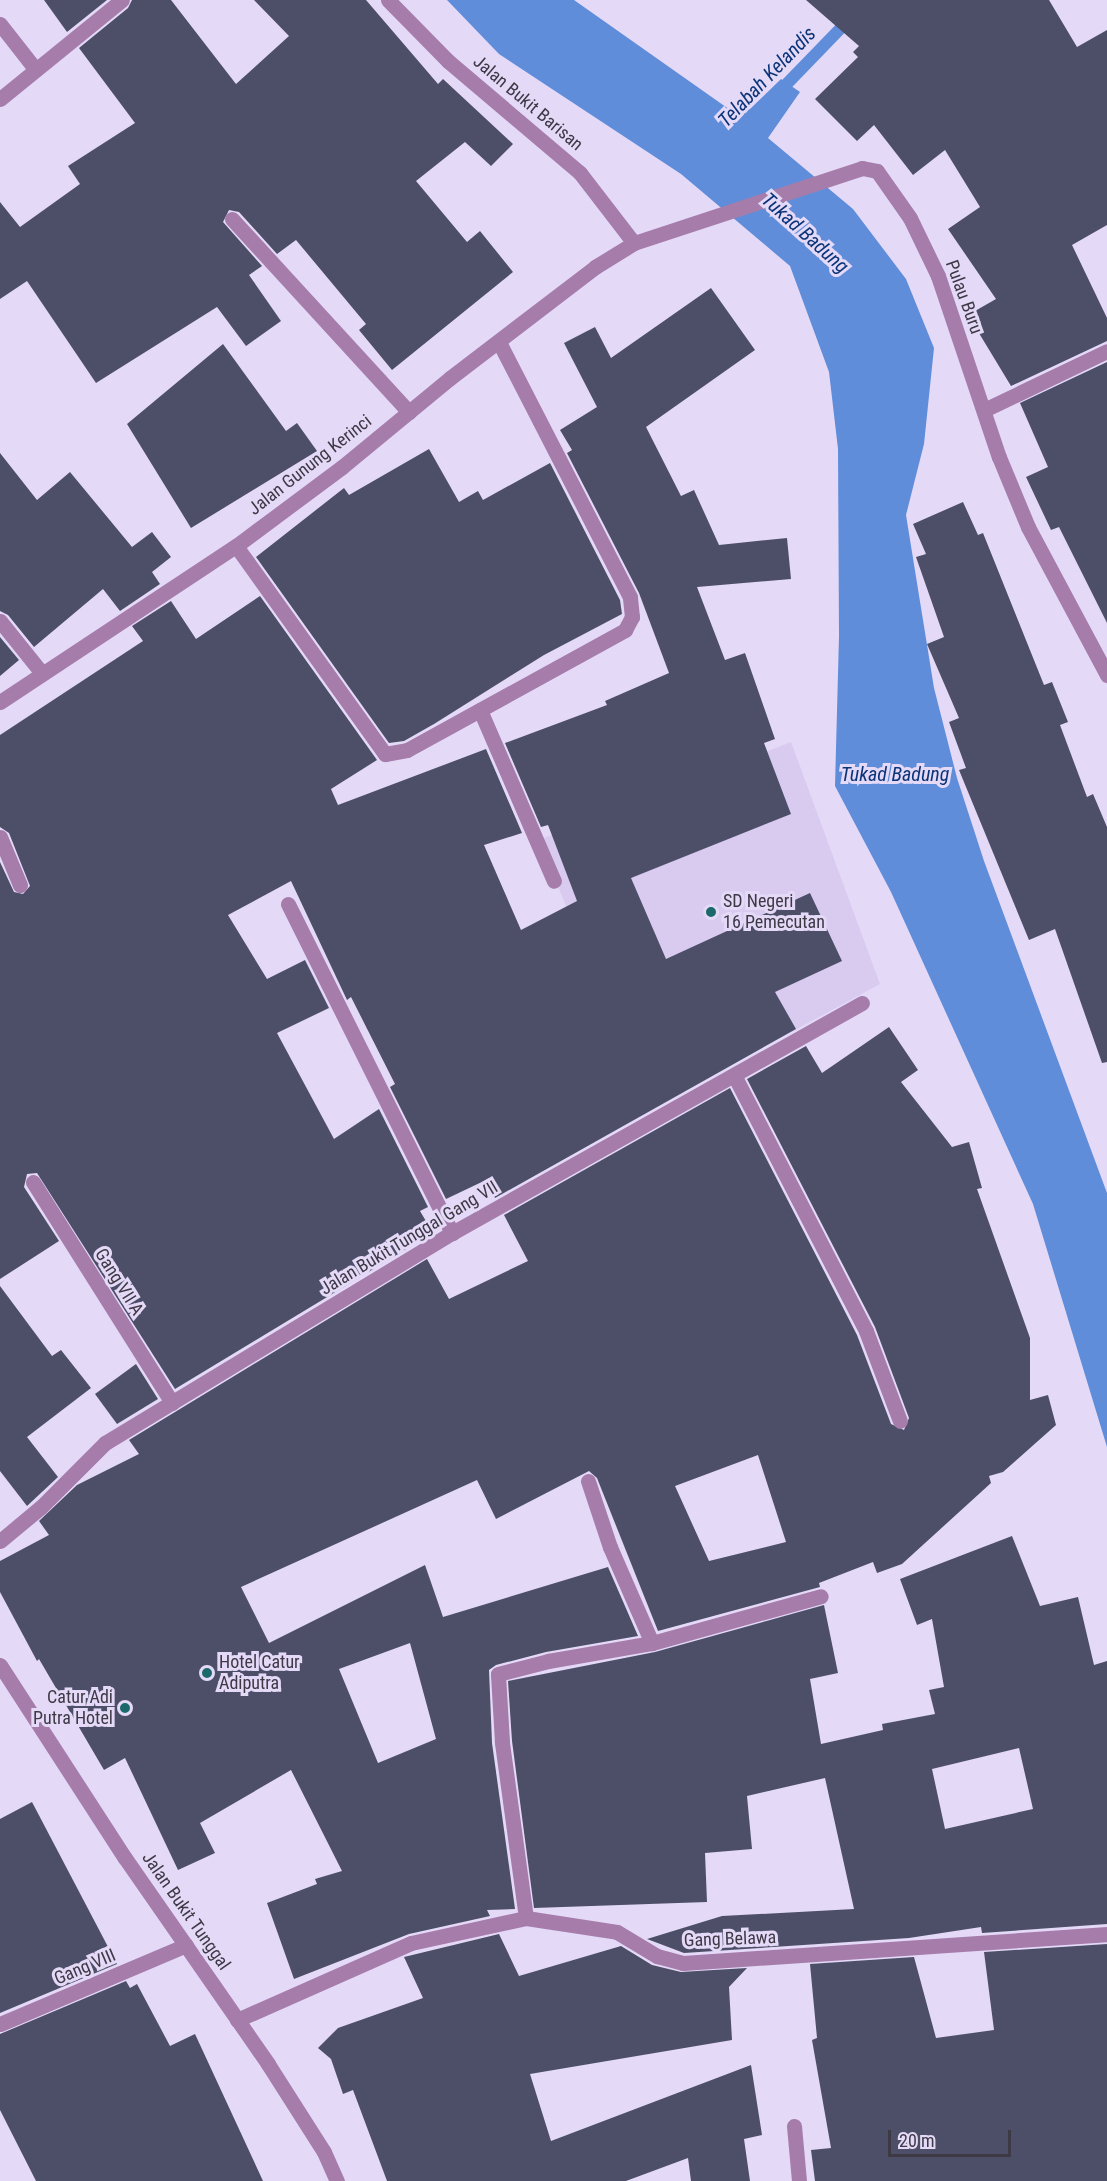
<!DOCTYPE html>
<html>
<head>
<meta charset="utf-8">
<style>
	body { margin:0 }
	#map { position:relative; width:1107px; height:2181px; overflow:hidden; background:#e4d9f7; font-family:"Roboto Condensed",sans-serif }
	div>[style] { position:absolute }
	.built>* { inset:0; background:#d8cbef }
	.water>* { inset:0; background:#608dda }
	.stream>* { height:12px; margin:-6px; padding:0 6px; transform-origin:6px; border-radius:6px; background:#608dda }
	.building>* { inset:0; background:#4d4f69 }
	.minor>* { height:15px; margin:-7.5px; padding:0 7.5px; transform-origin:7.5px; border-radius:7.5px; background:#a67cab }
	.dots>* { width:16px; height:16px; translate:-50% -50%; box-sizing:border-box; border:3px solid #e4d9f7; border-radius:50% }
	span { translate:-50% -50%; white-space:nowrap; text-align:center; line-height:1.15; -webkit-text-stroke:6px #e4d9f7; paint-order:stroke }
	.street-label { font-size:18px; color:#3d3945 }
	.poi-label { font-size:18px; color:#3d3945 }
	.left { translate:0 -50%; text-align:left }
	.right { translate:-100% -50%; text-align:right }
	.water-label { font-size:20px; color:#0b3478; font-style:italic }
	.scale { position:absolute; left:888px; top:2130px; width:123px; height:27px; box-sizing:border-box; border:3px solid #3d3945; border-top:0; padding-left:8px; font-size:18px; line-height:21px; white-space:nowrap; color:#3d3945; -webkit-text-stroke:4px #e4d9f7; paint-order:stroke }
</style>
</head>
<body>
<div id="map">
	<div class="built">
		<i style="clip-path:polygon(791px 742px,880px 984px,649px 1109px,539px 840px)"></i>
	</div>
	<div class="water">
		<i style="clip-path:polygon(447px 0,574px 0,733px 112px,750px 109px,781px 79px,800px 92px,768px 138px,853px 209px,906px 279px,934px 348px,924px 444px,906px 515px,934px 688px,957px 778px,984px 861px,1107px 1193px,1107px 1447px,1033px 1204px,891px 892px,835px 786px,839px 636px,838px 449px,829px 372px,790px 266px,681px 174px,499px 54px)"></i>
	</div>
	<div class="stream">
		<i style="left:777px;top:94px;width:131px;rotate:-45.9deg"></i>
	</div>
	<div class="building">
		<i style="clip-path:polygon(44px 0,107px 0,67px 32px)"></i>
		<i style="clip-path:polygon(132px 0,171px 0,236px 84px,289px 36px,254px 0,366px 0,438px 84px,443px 79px,513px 144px,491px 166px,465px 142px,416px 181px,467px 242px,480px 231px,513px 272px,392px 370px,359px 330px,366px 324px,296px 240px,277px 254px,239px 212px,229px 210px,223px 222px,262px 266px,249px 275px,281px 321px,246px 346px,217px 307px,96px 383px,27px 281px,0 299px,0 202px,20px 227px,80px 184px,68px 166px,135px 123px,79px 48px,128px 8px)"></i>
		<i style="clip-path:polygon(806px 0,1049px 0,1077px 47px,1107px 30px,1107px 225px,1072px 245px,1107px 318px,1107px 341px,1011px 386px,968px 315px,996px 299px,948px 229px,980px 207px,945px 150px,913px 175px,874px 125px,857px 141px,815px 99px,858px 57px,853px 52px,859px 46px)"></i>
		<i style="clip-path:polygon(711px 288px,755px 350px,646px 427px,681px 496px,694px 490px,719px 545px,787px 538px,791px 579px,697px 587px,725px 660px,745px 653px,775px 739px,764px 743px,791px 814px,631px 878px,666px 959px,810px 893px,842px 961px,775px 992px,796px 1029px,495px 1198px,486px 1180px,446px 1199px,390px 1087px,395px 1084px,351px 997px,347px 1000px,291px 881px,228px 915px,267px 979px,305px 960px,329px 1008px,277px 1033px,334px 1139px,379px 1109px,428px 1207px,420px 1211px,433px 1233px,175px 1389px,37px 1173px,27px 1174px,24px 1187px,59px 1241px,0 1279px,0 862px,14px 892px,23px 894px,30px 886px,9px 833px,0 827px,0 735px,143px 641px,132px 626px,171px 601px,196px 639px,260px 596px,377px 760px,331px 789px,338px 805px,486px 749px,522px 833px,484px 845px,521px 930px,577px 901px,548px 825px,541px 827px,505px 743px,607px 705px,605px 701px,669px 673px,639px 593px,567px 453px,572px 450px,560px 430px,597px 407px,564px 343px,595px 327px,611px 358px)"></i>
		<i style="clip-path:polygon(223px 344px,286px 431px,297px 423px,317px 451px,191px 528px,127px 424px)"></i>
		<i style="clip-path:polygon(1107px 362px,1107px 623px,1059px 527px,1051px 530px,1026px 477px,1048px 467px,1020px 403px)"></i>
		<i style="clip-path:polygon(429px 449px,459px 502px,478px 491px,483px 500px,550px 463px,620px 600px,622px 614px,544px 655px,434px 724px,404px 741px,389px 743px,256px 557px,344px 488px,349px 495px)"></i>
		<i style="clip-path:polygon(0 453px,37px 500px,70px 472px,132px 547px,152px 532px,171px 557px,152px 572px,160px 584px,120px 611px,103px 589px,34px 647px,8px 615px,0 611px)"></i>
		<i style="clip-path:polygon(963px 502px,978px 535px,983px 533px,1044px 685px,1052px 682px,1068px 722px,1060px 725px,1087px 797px,1093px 794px,1107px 827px,1107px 1062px,1102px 1063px,1055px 929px,1029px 940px,959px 770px,966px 768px,949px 722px,959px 718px,927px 644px,944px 637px,916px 557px,926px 554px,913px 524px)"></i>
		<i style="clip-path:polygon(0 637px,19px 660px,0 676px)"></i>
		<i style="clip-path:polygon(evenodd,889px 1027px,918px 1070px,901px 1082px,952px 1147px,969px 1142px,982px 1188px,977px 1189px,1030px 1338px,1030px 1400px,1048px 1395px,1056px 1425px,1003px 1472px,989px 1476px,991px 1483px,902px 1564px,877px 1573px,873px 1562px,819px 1583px,820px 1587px,658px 1631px,597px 1478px,589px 1471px,496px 1519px,477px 1480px,241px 1587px,269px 1643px,425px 1565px,443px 1617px,608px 1567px,638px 1636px,546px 1652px,496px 1665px,489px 1670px,492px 1743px,515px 1909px,487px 1910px,490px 1916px,409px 1934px,294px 1979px,267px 1903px,317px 1884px,315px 1879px,342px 1871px,291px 1770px,200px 1823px,215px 1853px,178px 1870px,125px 1758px,104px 1770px,39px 1659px,37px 1661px,0 1592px,0 1561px,49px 1535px,39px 1521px,77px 1485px,139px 1454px,129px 1440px,427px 1259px,449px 1299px,528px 1261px,504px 1215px,730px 1088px,857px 1335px,891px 1424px,904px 1430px,909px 1418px,875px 1327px,747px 1079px,806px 1046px,822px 1073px,889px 1027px,758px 1455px,786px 1542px,709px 1561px,675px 1486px,758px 1455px,889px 1027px,410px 1643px,436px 1739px,378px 1763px,339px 1669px,410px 1643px)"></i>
		<i style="clip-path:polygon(0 1286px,52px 1356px,61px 1350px,91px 1388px,27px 1437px,58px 1477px,27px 1506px,0 1471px)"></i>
		<i style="clip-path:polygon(136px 1364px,158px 1399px,117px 1424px,95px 1394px)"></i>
		<i style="clip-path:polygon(evenodd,1012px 1536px,1040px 1606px,1078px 1597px,1094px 1665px,1107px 1661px,1107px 1924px,982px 1933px,981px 1927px,909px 1938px,684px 1953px,647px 1939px,722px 1916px,854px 1909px,825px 1778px,747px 1796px,752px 1849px,705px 1853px,707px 1902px,534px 1908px,512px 1741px,508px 1681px,655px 1652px,824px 1605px,838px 1673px,810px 1679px,821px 1744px,883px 1730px,882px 1724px,935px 1714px,929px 1690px,944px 1687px,932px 1619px,917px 1625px,900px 1579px,1012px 1536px,1019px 1748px,1033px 1809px,945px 1829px,932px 1769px,1019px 1748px)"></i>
		<i style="clip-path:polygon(32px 1802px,117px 1964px,0 2013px,0 1819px)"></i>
		<i style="clip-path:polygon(499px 1934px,519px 1976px,621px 1946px,652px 1965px,681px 1972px,747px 1968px,729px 1987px,732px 2040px,530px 2074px,551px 2141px,751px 2065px,762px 2135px,744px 2139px,750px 2181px,691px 2181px,688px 2158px,626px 2181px,387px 2181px,353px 2090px,343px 2094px,331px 2059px,318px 2048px,338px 2028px,423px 1998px,404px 1957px)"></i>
		<i style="clip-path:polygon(1107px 1944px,1107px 2181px,815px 2181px,811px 2150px,831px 2148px,812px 2040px,817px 2038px,810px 1964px,914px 1957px,936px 2038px,994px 2030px,984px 1952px)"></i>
		<i style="clip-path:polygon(126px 1981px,130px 1988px,137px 1984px,170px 2046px,195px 2034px,263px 2181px,36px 2181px,0 2110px,0 2034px)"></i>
	</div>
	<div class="minor">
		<i style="left:388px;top:0;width:86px;rotate:45.5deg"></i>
		<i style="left:448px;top:61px;width:173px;rotate:40.3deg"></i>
		<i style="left:580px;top:173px;width:88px;rotate:52.4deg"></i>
		<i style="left:0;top:24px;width:58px;rotate:52deg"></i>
		<i style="left:0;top:99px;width:157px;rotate:-39.1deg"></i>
		<i style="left:232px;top:219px;width:262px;rotate:47.5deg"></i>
		<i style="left:984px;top:410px;width:136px;rotate:-25.6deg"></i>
		<i style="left:236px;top:546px;width:256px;rotate:54.4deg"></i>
		<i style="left:385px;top:754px;width:22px;rotate:-10deg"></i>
		<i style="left:407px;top:750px;width:249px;rotate:-28.8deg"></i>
		<i style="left:625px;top:630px;width:15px;rotate:-62deg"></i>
		<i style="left:632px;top:617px;width:20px;rotate:-96deg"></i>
		<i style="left:630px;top:597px;width:287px;rotate:-117.2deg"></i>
		<i style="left:0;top:621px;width:65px;rotate:51.2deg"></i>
		<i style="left:0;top:702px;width:283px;rotate:-33.5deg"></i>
		<i style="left:236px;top:546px;width:132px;rotate:-36.7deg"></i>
		<i style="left:342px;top:467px;width:140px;rotate:-39.5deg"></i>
		<i style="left:450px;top:378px;width:183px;rotate:-37.4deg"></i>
		<i style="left:595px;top:267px;width:46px;rotate:-31.6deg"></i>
		<i style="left:634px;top:243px;width:240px;rotate:-18.2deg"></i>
		<i style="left:862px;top:168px;width:15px;rotate:11deg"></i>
		<i style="left:877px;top:171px;width:57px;rotate:54.9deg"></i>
		<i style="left:910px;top:218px;width:64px;rotate:64.2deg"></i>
		<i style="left:938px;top:276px;width:191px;rotate:71.4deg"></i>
		<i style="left:999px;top:457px;width:76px;rotate:67.5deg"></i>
		<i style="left:1028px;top:527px;width:168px;rotate:61.9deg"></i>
		<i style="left:480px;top:710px;width:186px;rotate:66.6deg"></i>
		<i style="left:0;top:837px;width:52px;rotate:67.4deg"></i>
		<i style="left:288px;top:904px;width:368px;rotate:63.5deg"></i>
		<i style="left:735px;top:1077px;width:286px;rotate:62.7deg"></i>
		<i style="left:866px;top:1331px;width:96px;rotate:69.3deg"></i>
		<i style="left:33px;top:1182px;width:261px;rotate:57.8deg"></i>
		<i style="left:588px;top:1481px;width:70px;rotate:71.6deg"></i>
		<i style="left:610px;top:1547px;width:105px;rotate:66.4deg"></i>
		<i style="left:0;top:1541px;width:53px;rotate:-39.7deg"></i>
		<i style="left:41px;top:1507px;width:91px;rotate:-45deg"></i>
		<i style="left:105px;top:1443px;width:406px;rotate:-31.2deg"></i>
		<i style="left:452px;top:1233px;width:470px;rotate:-29.3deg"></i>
		<i style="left:0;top:1665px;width:230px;rotate:57.1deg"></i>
		<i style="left:125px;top:1858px;width:251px;rotate:55.2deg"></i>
		<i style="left:268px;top:2064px;width:104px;rotate:57.5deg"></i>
		<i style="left:324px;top:2152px;width:32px;rotate:66deg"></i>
		<i style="left:526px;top:1918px;width:178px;rotate:-97.8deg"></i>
		<i style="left:502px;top:1742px;width:68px;rotate:-93.4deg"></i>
		<i style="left:498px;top:1674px;width:52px;rotate:-14.6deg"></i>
		<i style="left:548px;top:1661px;width:106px;rotate:-9.8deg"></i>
		<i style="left:652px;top:1643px;width:175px;rotate:-15.5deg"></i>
		<i style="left:237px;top:2020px;width:190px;rotate:-23.9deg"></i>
		<i style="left:411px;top:1943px;width:118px;rotate:-12.3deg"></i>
		<i style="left:526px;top:1918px;width:92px;rotate:8.7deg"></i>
		<i style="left:617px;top:1932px;width:47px;rotate:31deg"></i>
		<i style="left:657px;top:1956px;width:27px;rotate:15deg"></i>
		<i style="left:683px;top:1963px;width:425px;rotate:-3.9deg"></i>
		<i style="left:0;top:2024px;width:202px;rotate:-23deg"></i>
		<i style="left:794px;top:2126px;width:55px;rotate:84.8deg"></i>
	</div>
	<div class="dots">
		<i style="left:711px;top:912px;background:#1b696b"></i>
		<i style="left:207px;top:1673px;background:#1b696b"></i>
		<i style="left:125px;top:1708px;background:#1b696b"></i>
	</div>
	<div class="street-label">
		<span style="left:528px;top:103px;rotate:40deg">Jalan Bukit Barisan</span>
		<span style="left:964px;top:297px;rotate:70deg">Pulau Buru</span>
		<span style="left:310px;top:465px;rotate:-38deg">Jalan Gunung Kerinci</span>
		<span style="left:409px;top:1238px;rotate:-31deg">Jalan Bukit Tunggal Gang VII</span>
		<span style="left:119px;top:1282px;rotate:58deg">Gang VII A</span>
		<span style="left:186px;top:1911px;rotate:55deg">Jalan Bukit Tunggal</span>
		<span style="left:730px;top:1939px;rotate:-2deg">Gang Belawa</span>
		<span style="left:85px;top:1967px;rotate:-23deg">Gang VIII</span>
	</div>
	<div class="poi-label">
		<span class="left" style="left:723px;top:912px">SD Negeri<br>16 Pemecutan</span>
		<span class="left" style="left:219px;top:1673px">Hotel Catur<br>Adiputra</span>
		<span class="right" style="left:113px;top:1708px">Catur Adi<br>Putra Hotel</span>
	</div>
	<div class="water-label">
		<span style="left:767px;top:77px;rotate:-46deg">Telabah Kelandis</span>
		<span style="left:805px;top:233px;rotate:42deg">Tukad Badung</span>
		<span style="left:895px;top:774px">Tukad Badung</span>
	</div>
	<div class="scale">20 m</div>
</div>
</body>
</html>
